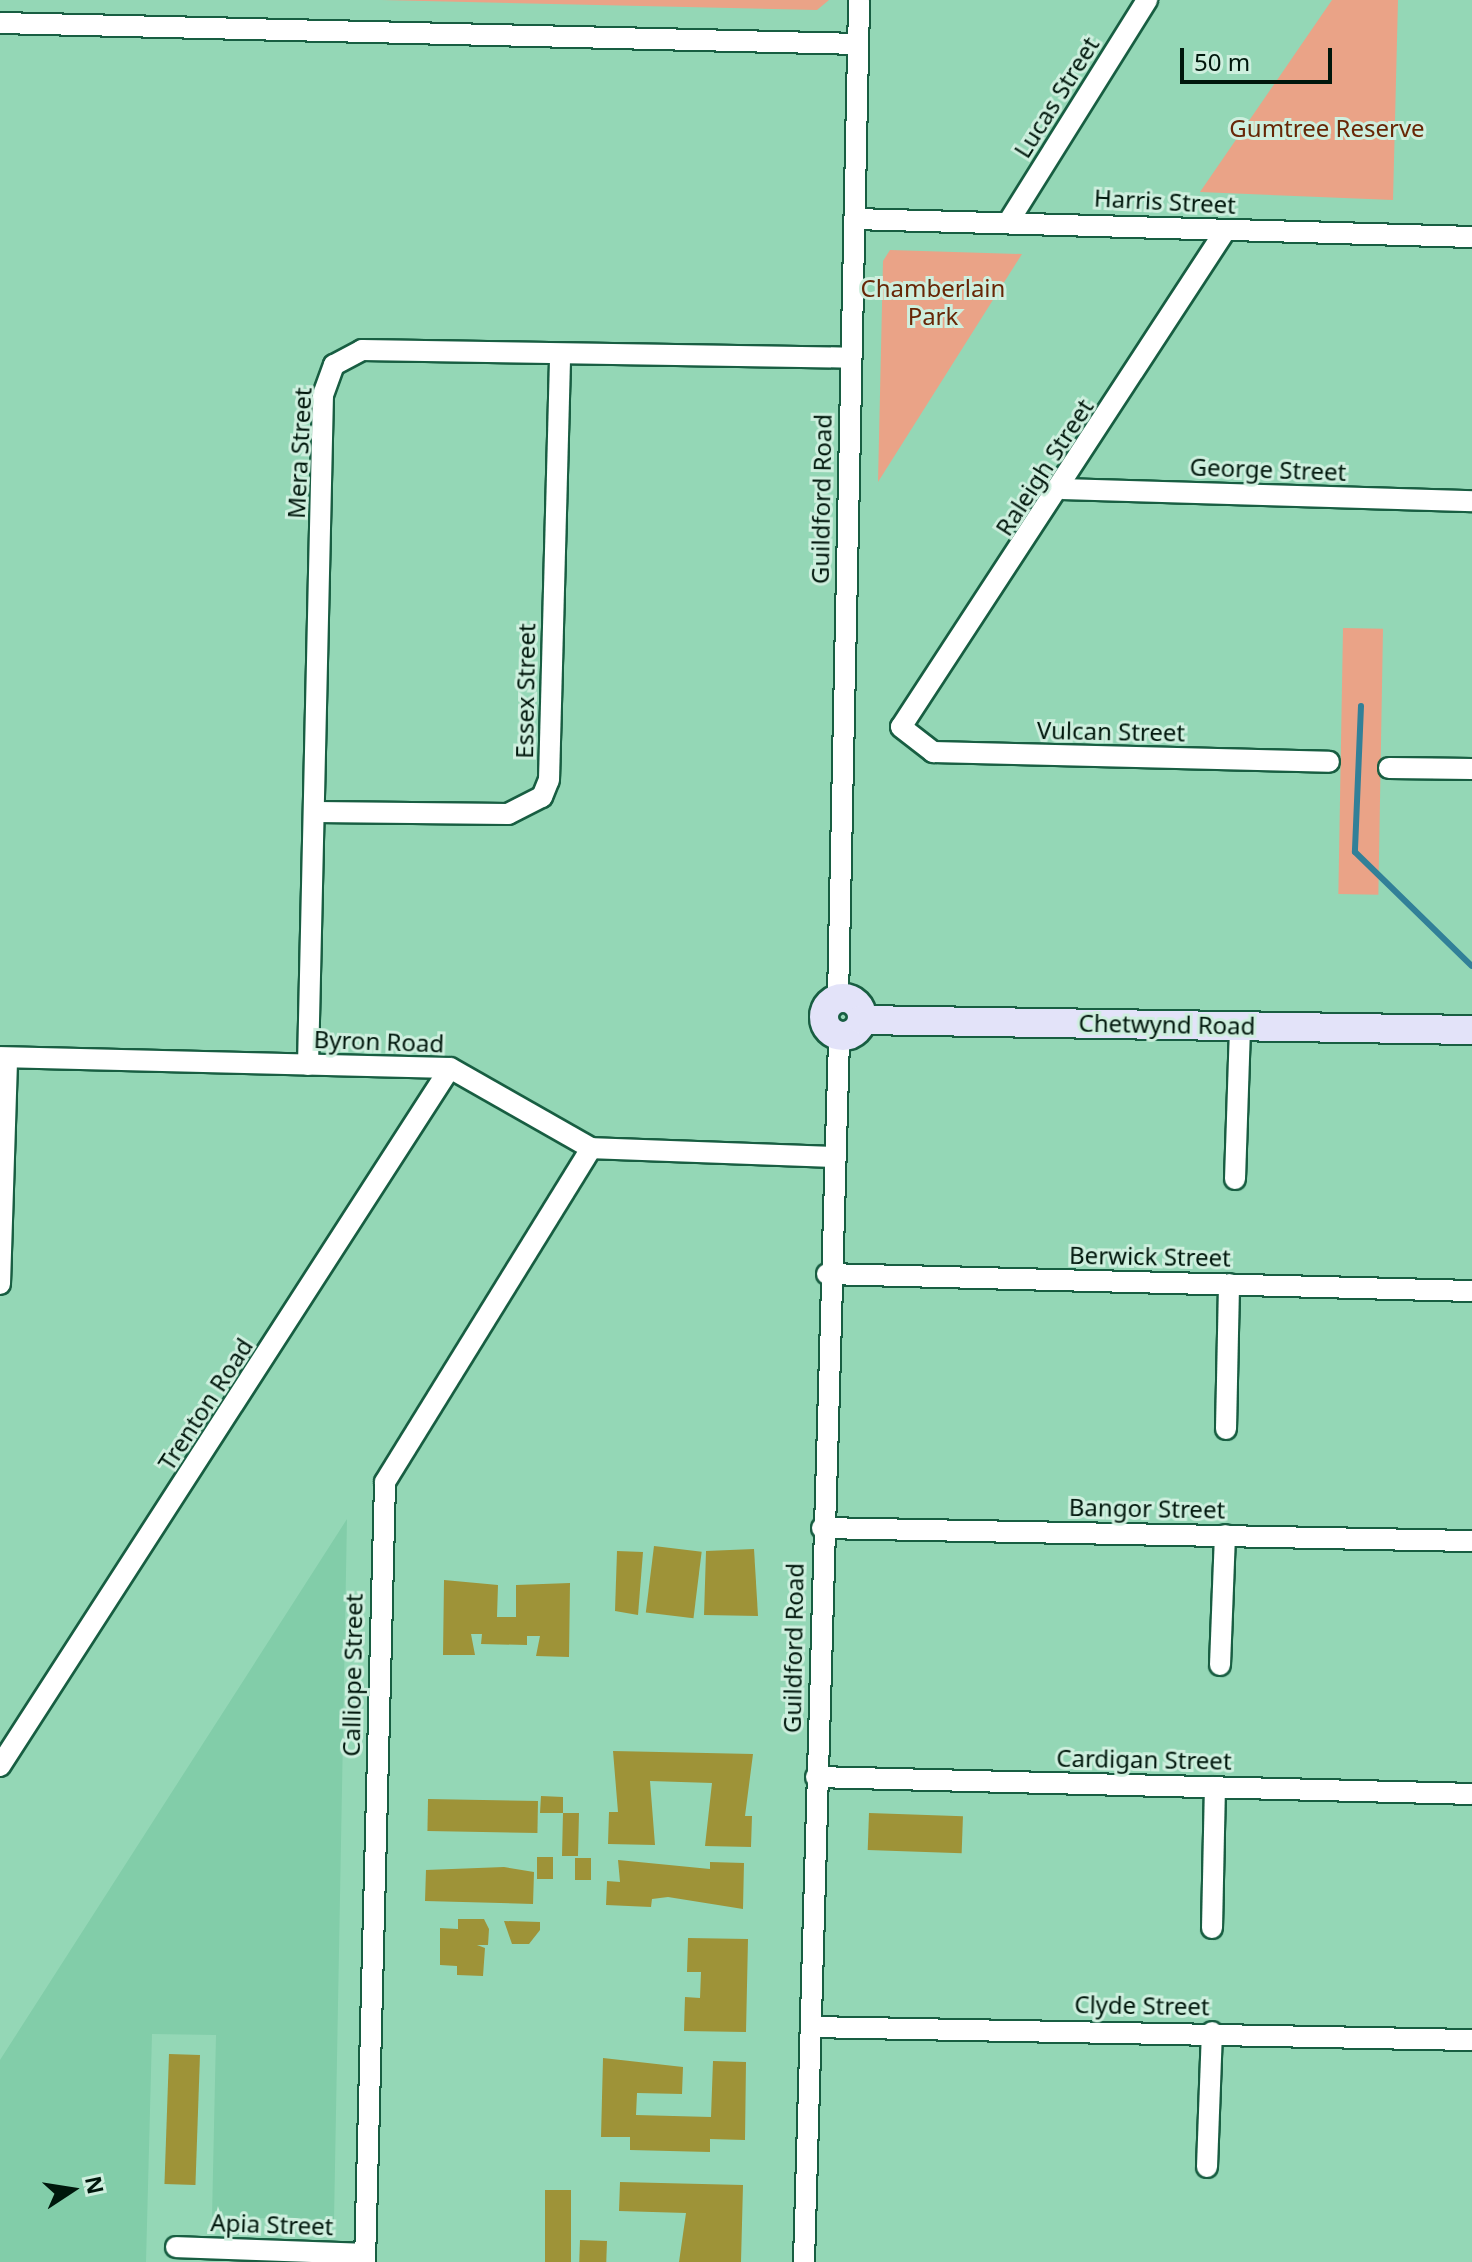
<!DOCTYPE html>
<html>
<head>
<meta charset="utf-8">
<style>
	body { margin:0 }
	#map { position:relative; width:1472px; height:2262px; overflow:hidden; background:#94d7b6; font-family:"Noto Sans",sans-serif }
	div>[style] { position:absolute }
	.built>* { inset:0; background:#82cda9 }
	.green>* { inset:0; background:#eaa387; transform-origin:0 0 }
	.stream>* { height:6px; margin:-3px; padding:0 3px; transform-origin:3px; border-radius:3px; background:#328098 }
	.building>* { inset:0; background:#9e9338; transform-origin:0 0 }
	.roads { filter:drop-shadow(2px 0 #185e42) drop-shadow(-2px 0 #185e42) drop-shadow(0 2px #185e42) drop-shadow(0 -2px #185e42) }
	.street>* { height:20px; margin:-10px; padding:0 10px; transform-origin:10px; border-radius:10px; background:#fff }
	.secondary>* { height:28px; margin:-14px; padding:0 14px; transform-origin:14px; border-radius:14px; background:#e3e3f9 }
	.secondary>.ring { margin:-14px; padding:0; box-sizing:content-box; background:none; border:28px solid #e3e3f9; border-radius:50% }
	span { translate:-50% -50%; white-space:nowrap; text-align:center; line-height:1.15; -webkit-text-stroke:6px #ceefde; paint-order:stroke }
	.street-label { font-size:24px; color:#00170c }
	.park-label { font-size:24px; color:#672606 }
	.north { position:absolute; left:32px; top:2150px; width:80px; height:80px; -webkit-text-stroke:6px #ceefde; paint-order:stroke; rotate:78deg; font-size:22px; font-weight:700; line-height:32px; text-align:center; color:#00170c }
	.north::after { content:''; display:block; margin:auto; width:28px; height:36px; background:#00170c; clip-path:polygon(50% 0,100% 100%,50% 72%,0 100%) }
	.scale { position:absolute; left:1180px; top:48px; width:152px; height:36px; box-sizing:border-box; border:4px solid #00170c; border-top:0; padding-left:10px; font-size:24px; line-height:28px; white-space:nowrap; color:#00170c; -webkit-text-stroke:6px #ceefde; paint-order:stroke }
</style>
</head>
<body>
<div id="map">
	<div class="built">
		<i style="clip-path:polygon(347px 1519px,334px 2220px,212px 2217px,216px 2035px,152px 2034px,146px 2262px,0 2262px,0 2060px)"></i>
	</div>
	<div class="green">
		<i style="clip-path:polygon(381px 0,829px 0,817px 10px)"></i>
		<i style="clip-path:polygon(1332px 0,1398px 0,1393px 200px,1200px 192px)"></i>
		<i style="clip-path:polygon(890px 250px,1022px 254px,878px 482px,883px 261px)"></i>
		<i style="left:1343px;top:628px;width:40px;height:266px;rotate:1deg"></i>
	</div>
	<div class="stream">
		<i style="left:1361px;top:706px;width:146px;rotate:92.4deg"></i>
		<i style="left:1355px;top:852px;width:163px;rotate:44.3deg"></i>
	</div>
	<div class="building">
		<i style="left:654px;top:1546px;width:48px;height:67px;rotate:7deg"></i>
		<i style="clip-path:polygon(754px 1549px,758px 1616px,704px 1615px,706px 1551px)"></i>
		<i style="clip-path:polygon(617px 1551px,643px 1552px,638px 1615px,615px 1611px)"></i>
		<i style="clip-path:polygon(444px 1580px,498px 1585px,497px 1617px,516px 1617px,516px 1585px,570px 1583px,569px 1657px,536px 1656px,540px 1636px,527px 1636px,527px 1645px,481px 1644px,482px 1634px,471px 1634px,475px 1655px,443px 1655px)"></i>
		<i style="clip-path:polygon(613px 1751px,753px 1754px,745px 1816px,752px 1816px,751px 1847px,705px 1846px,712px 1783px,650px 1781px,655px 1845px,608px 1844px,609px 1812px,618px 1812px)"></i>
		<i style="clip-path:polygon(541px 1796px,563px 1797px,563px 1813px,579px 1813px,578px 1856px,562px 1856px,563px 1813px,540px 1813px)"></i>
		<i style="left:428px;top:1799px;width:110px;height:32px;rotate:1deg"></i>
		<i style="left:869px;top:1813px;width:94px;height:37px;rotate:2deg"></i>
		<i style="left:537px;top:1857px;width:16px;height:22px"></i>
		<i style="left:575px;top:1858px;width:16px;height:22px"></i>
		<i style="clip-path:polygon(618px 1860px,710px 1869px,710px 1862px,744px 1863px,743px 1909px,668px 1897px,652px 1899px,651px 1907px,606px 1905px,607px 1881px,620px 1882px)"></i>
		<i style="clip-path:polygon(504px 1867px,534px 1872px,533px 1904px,425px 1901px,426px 1870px)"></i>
		<i style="clip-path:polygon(458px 1919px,484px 1919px,489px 1929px,488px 1945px,477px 1945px,485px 1948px,483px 1976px,457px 1975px,457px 1966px,440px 1965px,440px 1928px,458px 1929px)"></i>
		<i style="clip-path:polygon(504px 1921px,540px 1922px,540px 1930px,529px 1944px,512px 1944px)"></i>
		<i style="clip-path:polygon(688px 1938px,748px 1939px,746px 2032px,684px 2031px,685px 1997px,700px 1998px,701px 1972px,687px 1972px)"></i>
		<i style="left:169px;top:2054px;width:31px;height:130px;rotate:2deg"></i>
		<i style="clip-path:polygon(603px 2058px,683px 2067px,682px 2094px,637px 2093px,636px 2115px,711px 2117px,713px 2061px,746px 2062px,745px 2140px,710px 2139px,710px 2152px,630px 2150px,630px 2137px,601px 2137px)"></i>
		<i style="clip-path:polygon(620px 2182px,743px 2185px,741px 2262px,679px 2262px,686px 2213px,619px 2211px)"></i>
		<i style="left:545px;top:2190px;width:26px;height:72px"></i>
		<i style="left:580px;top:2240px;width:27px;height:22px;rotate:2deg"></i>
	</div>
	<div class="roads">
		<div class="street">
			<i style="left:0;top:23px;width:858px;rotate:1.4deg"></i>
			<i style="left:855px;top:219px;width:617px;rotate:1.67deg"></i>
			<i style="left:1009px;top:221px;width:261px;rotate:-58deg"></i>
			<i style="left:1225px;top:231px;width:592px;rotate:123.15deg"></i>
			<i style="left:901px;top:727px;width:41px;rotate:38deg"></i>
			<i style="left:933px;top:752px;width:396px;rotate:1.4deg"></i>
			<i style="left:1063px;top:489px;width:409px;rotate:1.7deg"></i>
			<i style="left:1389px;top:768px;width:83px;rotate:0.7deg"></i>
			<i style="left:316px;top:812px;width:192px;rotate:0.6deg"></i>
			<i style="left:508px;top:814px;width:38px;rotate:-27deg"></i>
			<i style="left:542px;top:797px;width:18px;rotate:-68deg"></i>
			<i style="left:549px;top:780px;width:425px;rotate:-88.5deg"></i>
			<i style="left:838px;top:998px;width:998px;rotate:-88.79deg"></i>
			<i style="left:0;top:1057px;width:450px;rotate:1.4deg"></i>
			<i style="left:450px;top:1068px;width:162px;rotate:29.6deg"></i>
			<i style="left:591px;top:1148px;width:240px;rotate:2.1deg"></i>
			<i style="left:308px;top:1065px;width:670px;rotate:-88.72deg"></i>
			<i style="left:323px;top:395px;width:32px;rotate:-70deg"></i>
			<i style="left:334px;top:365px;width:32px;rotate:-28deg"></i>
			<i style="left:362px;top:350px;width:488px;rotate:0.9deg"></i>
			<i style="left:1235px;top:1179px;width:153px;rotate:-88.1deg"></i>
			<i style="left:827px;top:1274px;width:645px;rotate:1.51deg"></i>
			<i style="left:0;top:1284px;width:226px;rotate:-88.2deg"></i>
			<i style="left:1226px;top:1429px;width:145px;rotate:-88.8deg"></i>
			<i style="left:822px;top:1528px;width:650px;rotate:1.15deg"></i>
			<i style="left:1220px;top:1665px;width:130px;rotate:-87.8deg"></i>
			<i style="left:0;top:1766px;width:830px;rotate:-57.19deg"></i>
			<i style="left:816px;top:1777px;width:656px;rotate:1.48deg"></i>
			<i style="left:1212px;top:1928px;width:141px;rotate:-88.8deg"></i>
			<i style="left:811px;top:2027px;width:661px;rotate:1.13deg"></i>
			<i style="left:1207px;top:2167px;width:135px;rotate:-87.9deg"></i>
			<i style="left:176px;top:2247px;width:189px;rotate:2.1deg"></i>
			<i style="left:365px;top:2262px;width:780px;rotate:-88.53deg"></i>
			<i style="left:385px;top:1482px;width:392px;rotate:-58.3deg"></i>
			<i style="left:804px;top:2262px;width:1226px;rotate:-88.36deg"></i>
		</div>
		<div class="secondary">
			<i class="ring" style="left:824px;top:998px;width:10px;height:10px"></i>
			<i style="left:862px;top:1020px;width:610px;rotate:0.94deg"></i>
		</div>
	</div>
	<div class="street-label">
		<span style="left:1056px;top:97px;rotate:-58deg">Lucas Street</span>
		<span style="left:1165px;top:201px;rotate:3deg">Harris Street</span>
		<span style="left:299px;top:453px;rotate:-87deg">Mera Street</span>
		<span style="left:1044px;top:467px;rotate:-57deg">Raleigh Street</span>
		<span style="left:1268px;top:469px;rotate:2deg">George Street</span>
		<span style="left:821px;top:499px;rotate:-89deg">Guildford Road</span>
		<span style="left:525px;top:691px;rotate:-89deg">Essex Street</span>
		<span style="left:1111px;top:731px;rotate:1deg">Vulcan Street</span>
		<span style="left:1167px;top:1024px;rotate:1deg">Chetwynd Road</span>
		<span style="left:379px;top:1041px;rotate:2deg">Byron Road</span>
		<span style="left:1150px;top:1256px;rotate:1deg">Berwick Street</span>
		<span style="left:205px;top:1404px;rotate:-57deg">Trenton Road</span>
		<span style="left:1147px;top:1508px;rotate:1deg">Bangor Street</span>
		<span style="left:793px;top:1648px;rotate:-89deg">Guildford Road</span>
		<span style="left:352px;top:1675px;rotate:-89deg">Calliope Street</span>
		<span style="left:1144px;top:1759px;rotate:1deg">Cardigan Street</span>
		<span style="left:1142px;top:2005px;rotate:1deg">Clyde Street</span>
		<span style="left:272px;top:2224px;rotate:2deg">Apia Street</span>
	</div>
	<div class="park-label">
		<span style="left:1327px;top:128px">Gumtree Reserve</span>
		<span style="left:933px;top:302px">Chamberlain<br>Park</span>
	</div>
	<div class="north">N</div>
	<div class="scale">50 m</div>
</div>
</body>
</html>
